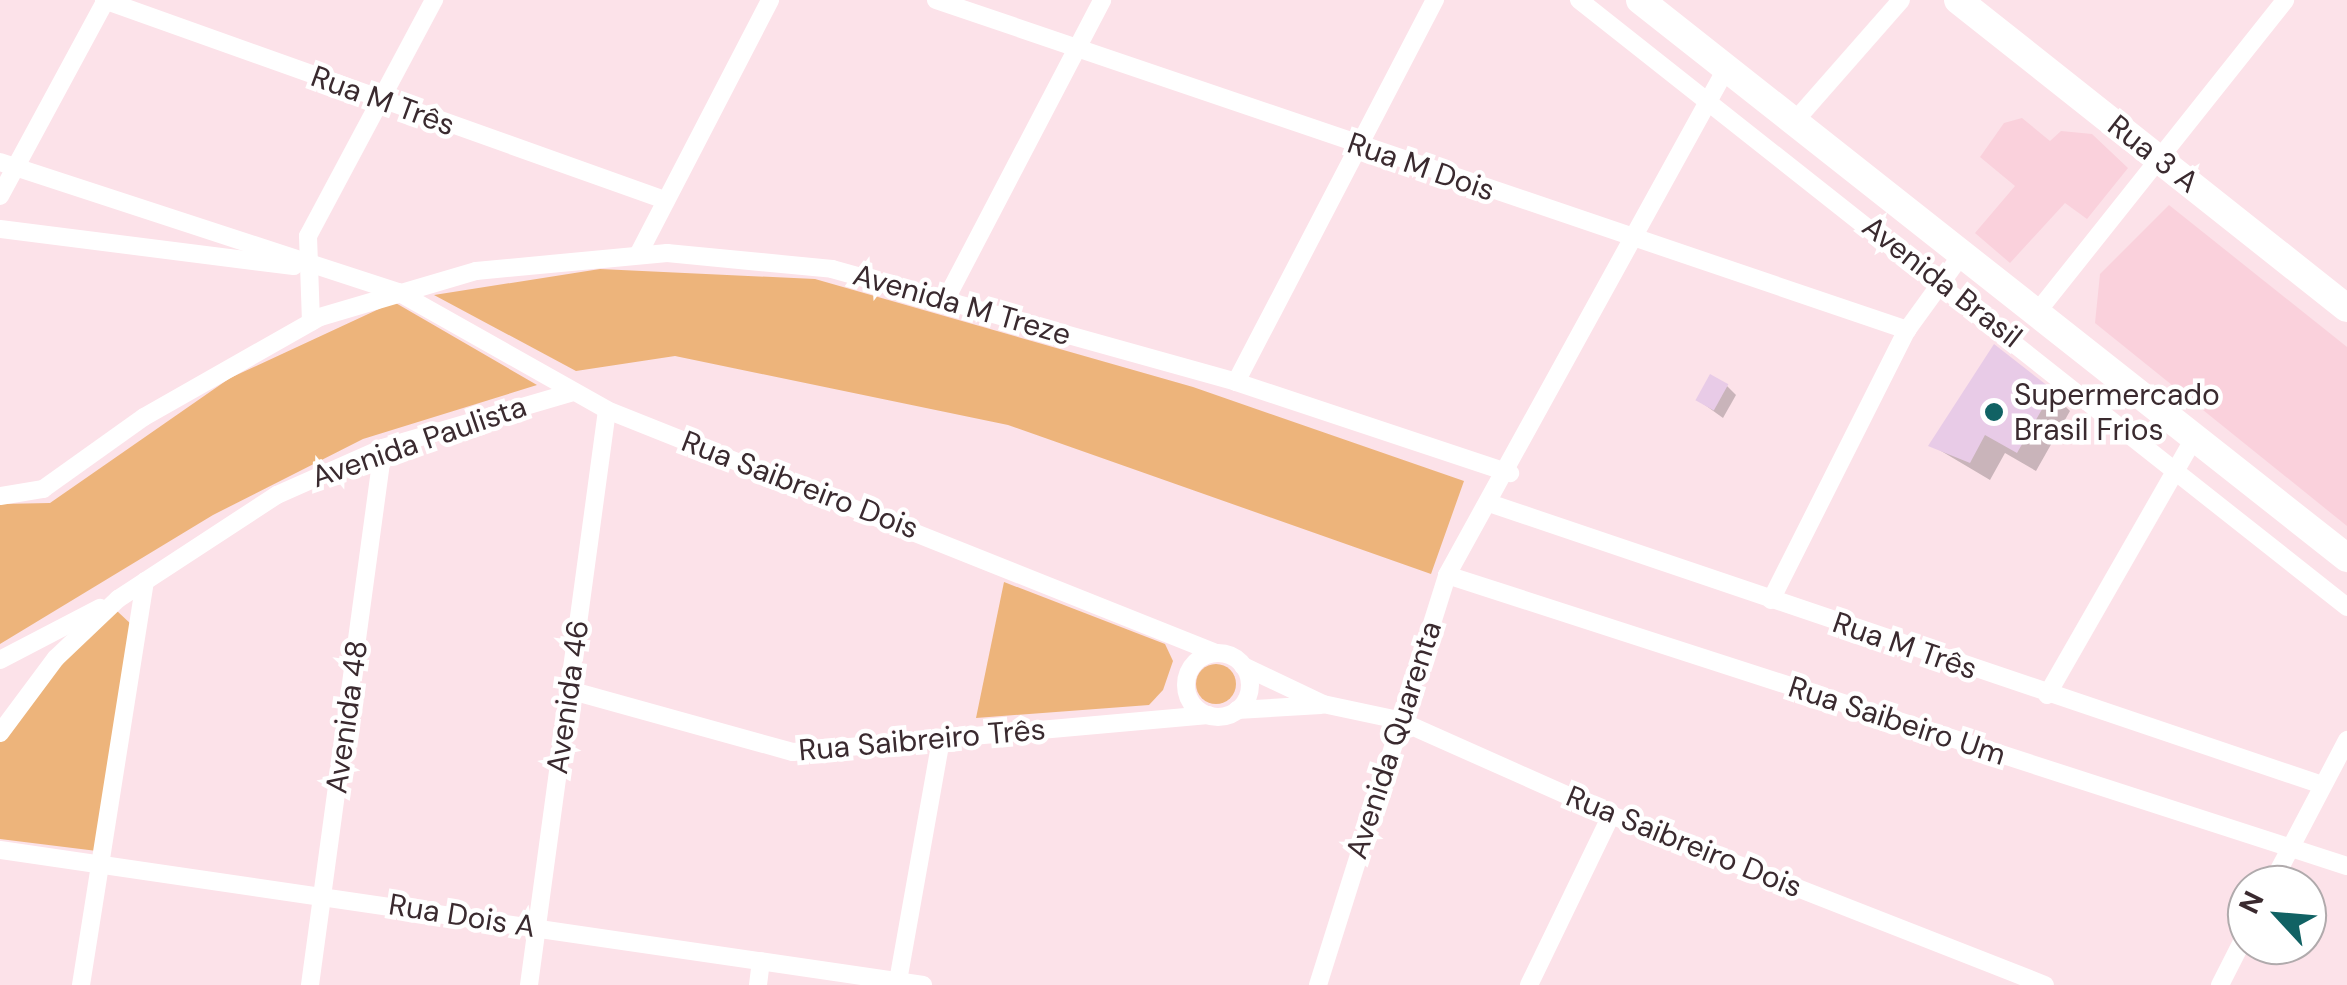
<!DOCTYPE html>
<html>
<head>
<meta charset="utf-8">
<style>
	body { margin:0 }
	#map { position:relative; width:2347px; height:985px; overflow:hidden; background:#fce2e9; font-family:"DM Sans",sans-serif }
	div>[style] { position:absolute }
	.built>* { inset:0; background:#fad1dc }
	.green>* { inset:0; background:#edb47b }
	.round { border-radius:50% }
	.shadow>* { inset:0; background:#0003 }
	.building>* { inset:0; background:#e8cbe7; transform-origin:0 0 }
	.minor>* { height:18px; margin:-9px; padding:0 9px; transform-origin:9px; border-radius:9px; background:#fff }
	.minor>.ring { margin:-9px; padding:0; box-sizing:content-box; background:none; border:18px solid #fff; border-radius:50% }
	.primary>* { height:28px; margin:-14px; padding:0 14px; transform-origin:14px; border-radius:14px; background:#fff }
	.dots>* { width:28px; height:28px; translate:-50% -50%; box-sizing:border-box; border:5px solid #fff; border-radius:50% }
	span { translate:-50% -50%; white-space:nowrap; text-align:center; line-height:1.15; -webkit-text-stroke:9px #fff; paint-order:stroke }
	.street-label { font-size:30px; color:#3a2a2f }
	.poi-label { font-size:30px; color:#3a2a2f }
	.left { translate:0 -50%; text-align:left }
	.north { position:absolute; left:2227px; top:865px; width:100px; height:100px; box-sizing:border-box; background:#fff; border:2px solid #b0aaac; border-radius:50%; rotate:296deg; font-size:28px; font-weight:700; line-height:40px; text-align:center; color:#3a2a2f }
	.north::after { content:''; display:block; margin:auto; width:35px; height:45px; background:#116264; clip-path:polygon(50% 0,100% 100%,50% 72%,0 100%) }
</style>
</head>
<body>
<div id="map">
	<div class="built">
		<i style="clip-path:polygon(2022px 118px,2050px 141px,2061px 131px,2092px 134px,2128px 168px,2087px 219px,2065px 203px,2010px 263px,1975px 233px,2015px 186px,1980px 157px,2004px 123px)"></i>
		<i style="clip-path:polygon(2169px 205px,2347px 347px,2347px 526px,2095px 323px,2100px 274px)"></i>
	</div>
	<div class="green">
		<i style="clip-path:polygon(600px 269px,815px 279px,1193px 387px,1464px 481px,1431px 574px,1008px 425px,675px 356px,576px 371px,434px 295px)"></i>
		<i style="clip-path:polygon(394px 302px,537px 385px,363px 439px,213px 515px,0 644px,0 504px,50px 503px,230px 378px)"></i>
		<i style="clip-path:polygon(1004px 582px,1165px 644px,1173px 661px,1163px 690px,1149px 705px,976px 718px)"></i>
		<i style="clip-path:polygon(117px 611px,132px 625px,97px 851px,0 839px,0 742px,61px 660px)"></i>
		<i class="round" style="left:1196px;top:664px;width:40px;height:40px"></i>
	</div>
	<div class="shadow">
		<i style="clip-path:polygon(1727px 386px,1736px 395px,1723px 418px,1698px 400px)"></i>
		<i style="clip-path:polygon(2051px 392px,2070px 411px,2036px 471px,2005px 453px,1990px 480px,1931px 445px)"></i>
	</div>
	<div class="building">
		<i style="clip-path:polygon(1994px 344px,2053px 390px,2017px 453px,1985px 435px,1970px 463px,1928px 446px)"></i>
		<i style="left:1710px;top:374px;width:21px;height:30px;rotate:29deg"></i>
	</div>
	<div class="minor">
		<i style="left:104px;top:0;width:592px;rotate:19.63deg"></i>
		<i style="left:936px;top:0;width:1026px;rotate:18.77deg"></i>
		<i style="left:1579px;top:0;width:979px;rotate:38.32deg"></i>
		<i style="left:1794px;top:122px;width:162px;rotate:-48.7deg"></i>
		<i style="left:0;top:162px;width:419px;rotate:18.1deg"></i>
		<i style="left:398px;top:292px;width:240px;rotate:29.4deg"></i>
		<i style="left:607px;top:410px;width:656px;rotate:21.75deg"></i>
		<i style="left:0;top:196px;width:223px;rotate:-61.6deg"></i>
		<i style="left:0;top:229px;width:296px;rotate:7.2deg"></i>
		<i style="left:638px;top:255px;width:287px;rotate:-62.6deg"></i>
		<i style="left:946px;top:299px;width:337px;rotate:-62.4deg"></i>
		<i style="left:2038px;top:311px;width:397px;rotate:-51.5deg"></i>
		<i style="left:311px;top:322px;width:86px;rotate:-92deg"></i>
		<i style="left:308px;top:236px;width:268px;rotate:-61.9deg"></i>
		<i style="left:1236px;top:382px;width:431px;rotate:-62.5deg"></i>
		<i style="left:0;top:496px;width:44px;rotate:-9.2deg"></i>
		<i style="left:43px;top:489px;width:124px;rotate:-35.5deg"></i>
		<i style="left:144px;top:417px;width:202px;rotate:-29.6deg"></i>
		<i style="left:320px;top:317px;width:163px;rotate:-16.4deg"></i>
		<i style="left:476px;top:271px;width:192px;rotate:-5.4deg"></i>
		<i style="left:667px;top:253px;width:166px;rotate:5.5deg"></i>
		<i style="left:832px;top:269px;width:420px;rotate:15.6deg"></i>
		<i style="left:1236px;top:382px;width:289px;rotate:18.4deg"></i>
		<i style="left:1489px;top:503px;width:879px;rotate:18.7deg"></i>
		<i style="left:1447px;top:575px;width:946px;rotate:17.92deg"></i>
		<i style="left:1771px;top:600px;width:302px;rotate:-63.3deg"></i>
		<i style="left:1907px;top:330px;width:94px;rotate:-54.1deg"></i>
		<i class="ring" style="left:1186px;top:653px;width:46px;height:46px"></i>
		<i style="left:0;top:660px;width:113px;rotate:-27.5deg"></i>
		<i style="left:1243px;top:666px;width:89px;rotate:25.4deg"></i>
		<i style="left:1323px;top:704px;width:77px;rotate:12deg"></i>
		<i style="left:1398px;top:720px;width:233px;rotate:24deg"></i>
		<i style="left:1611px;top:815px;width:466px;rotate:21.4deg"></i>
		<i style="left:569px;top:690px;width:232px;rotate:15.5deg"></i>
		<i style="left:793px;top:752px;width:417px;rotate:-5.1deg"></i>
		<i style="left:2047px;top:695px;width:297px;rotate:-60.2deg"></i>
		<i style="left:1237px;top:710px;width:84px;rotate:-3.4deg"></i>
		<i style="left:0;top:733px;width:94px;rotate:-53.3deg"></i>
		<i style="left:56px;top:658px;width:86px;rotate:-43.6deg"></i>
		<i style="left:118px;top:599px;width:190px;rotate:-33.2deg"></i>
		<i style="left:277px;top:495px;width:116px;rotate:-23.9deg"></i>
		<i style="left:383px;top:448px;width:198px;rotate:-16.4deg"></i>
		<i style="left:0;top:850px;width:933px;rotate:8.32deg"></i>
		<i style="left:2271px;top:885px;width:164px;rotate:-62.3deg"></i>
		<i style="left:898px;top:981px;width:246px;rotate:-79.9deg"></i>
		<i style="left:81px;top:985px;width:409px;rotate:-81deg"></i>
		<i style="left:310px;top:985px;width:542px;rotate:-82.26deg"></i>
		<i style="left:529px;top:985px;width:580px;rotate:-82.27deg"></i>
		<i style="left:758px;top:985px;width:24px;rotate:-83deg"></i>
		<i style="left:1318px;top:985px;width:430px;rotate:-72.5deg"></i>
		<i style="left:1447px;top:575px;width:578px;rotate:-61.13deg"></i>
		<i style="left:1529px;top:985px;width:189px;rotate:-64.2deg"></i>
		<i style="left:2220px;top:985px;width:59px;rotate:-63deg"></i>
	</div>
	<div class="primary">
		<i style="left:1640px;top:0;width:901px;rotate:38.28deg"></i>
		<i style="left:1958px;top:0;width:496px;rotate:38.4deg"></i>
	</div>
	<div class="dots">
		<i style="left:1994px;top:412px;background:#116264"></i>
	</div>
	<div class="street-label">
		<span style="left:383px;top:101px;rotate:20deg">Rua M Três</span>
		<span style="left:2153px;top:154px;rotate:38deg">Rua 3 A</span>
		<span style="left:1421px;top:167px;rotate:19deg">Rua M Dois</span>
		<span style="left:1942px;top:282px;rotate:38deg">Avenida Brasil</span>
		<span style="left:962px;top:305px;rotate:16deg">Avenida M Treze</span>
		<span style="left:419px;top:442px;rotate:-19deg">Avenida Paulista</span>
		<span style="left:800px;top:485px;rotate:21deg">Rua Saibreiro Dois</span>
		<span style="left:1905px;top:646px;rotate:19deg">Rua M Três</span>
		<span style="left:568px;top:697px;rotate:-82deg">Avenida 46</span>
		<span style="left:347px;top:717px;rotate:-82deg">Avenida 48</span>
		<span style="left:1897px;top:721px;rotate:18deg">Rua Saibeiro Um</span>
		<span style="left:922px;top:740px;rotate:-5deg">Rua Saibreiro Três</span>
		<span style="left:1394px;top:740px;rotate:-72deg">Avenida Quarenta</span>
		<span style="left:1684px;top:842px;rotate:22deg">Rua Saibreiro Dois</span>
		<span style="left:462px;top:916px;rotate:9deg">Rua Dois A</span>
	</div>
	<div class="poi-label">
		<span class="left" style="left:2014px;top:412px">Supermercado<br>Brasil Frios</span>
	</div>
	<div class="north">N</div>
</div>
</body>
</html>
